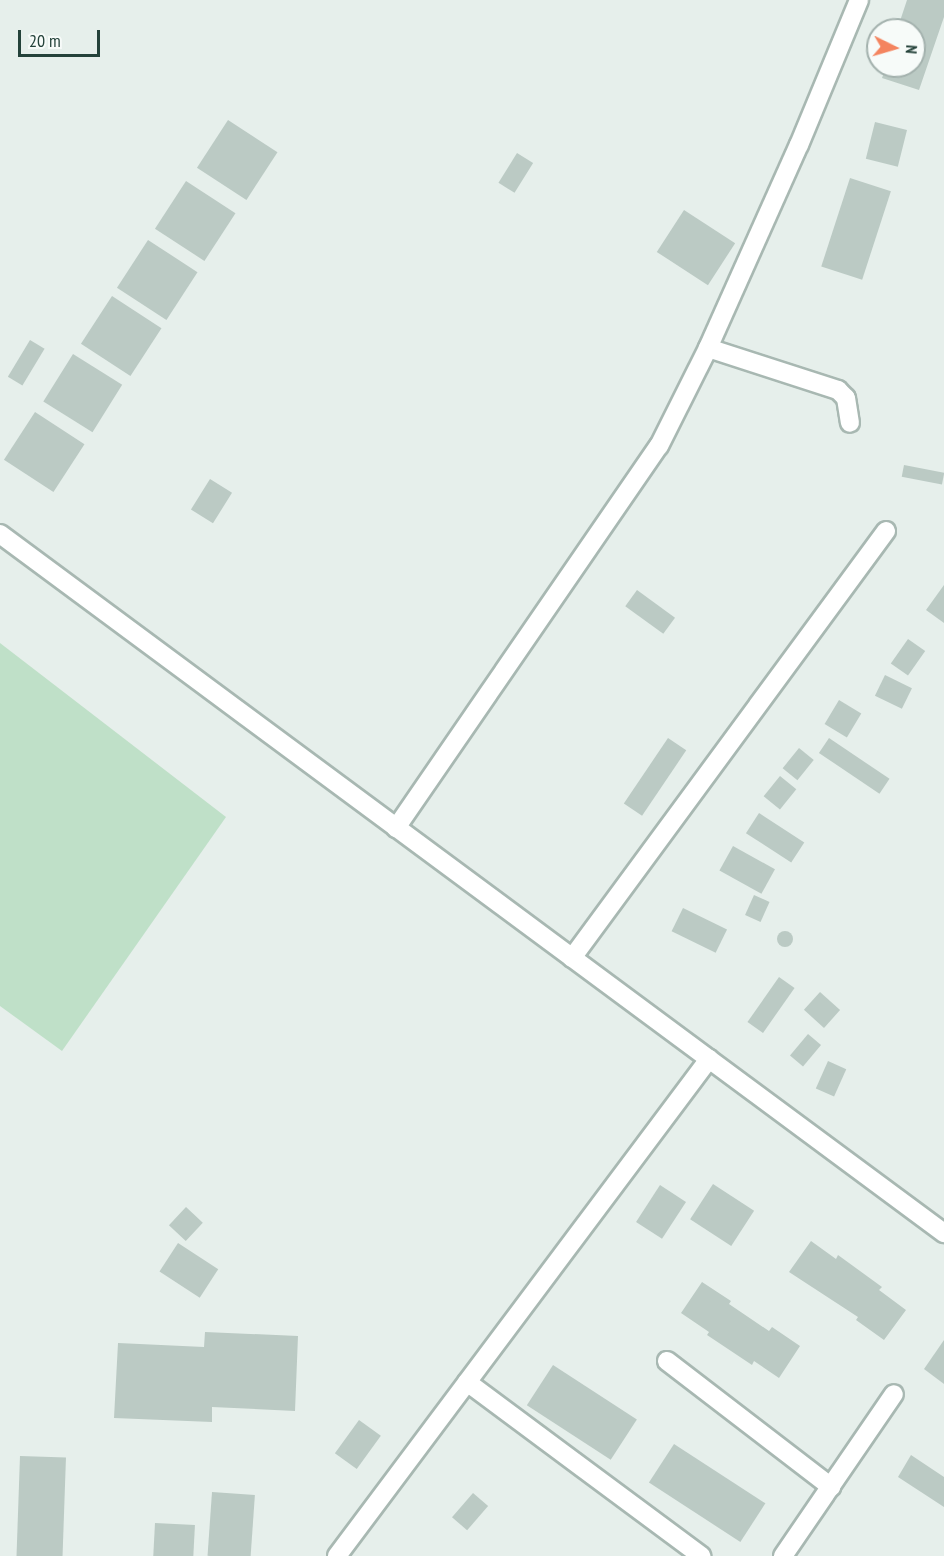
<!DOCTYPE html>
<html>
<head>
<meta charset="utf-8">
<style>
	body { margin:0 }
	#map { position:relative; width:944px; height:1556px; overflow:hidden; background:#e6efeb; font-family:"PT Sans Narrow",sans-serif }
	div>[style] { position:absolute }
	.green>* { inset:0; background:#bfe0c8 }
	.building>* { inset:0; background:#bbcac4; transform-origin:0 0 }
	.round { border-radius:50% }
	.roads { filter:drop-shadow(2px 0 #a8b8b2) drop-shadow(-2px 0 #a8b8b2) drop-shadow(0 2px #a8b8b2) drop-shadow(0 -2px #a8b8b2) }
	.minor>* { height:18px; margin:-9px; padding:0 9px; transform-origin:9px; border-radius:9px; background:#fff }
	span { translate:-50% -50%; white-space:nowrap; text-align:center; line-height:1.15; -webkit-text-stroke:5px #f7fbf9; paint-order:stroke }
	.north { position:absolute; left:866px; top:18px; width:60px; height:60px; box-sizing:border-box; background:#f7fbf9; border:2px solid #a3b1ad; border-radius:50%; rotate:95deg; font-size:16px; font-weight:700; line-height:24px; text-align:center; color:#24423a }
	.north::after { content:''; display:block; margin:auto; width:21px; height:27px; background:#f4845f; clip-path:polygon(50% 0,100% 100%,50% 72%,0 100%) }
	.scale { position:absolute; left:18px; top:30px; width:82px; height:27px; box-sizing:border-box; border:3px solid #24423a; border-top:0; padding-left:8px; font-size:18px; line-height:21px; white-space:nowrap; color:#24423a; -webkit-text-stroke:4px #f7fbf9; paint-order:stroke }
</style>
</head>
<body>
<div id="map">
	<div class="green">
		<i style="clip-path:polygon(0 643px,226px 817px,62px 1051px,0 1006px)"></i>
	</div>
	<div class="building">
		<i style="clip-path:polygon(907px 0,944px 0,944px 17px,919px 90px,882px 78px,886px 66px,914px 66px,914px 30px,897px 30px)"></i>
		<i style="left:228px;top:120px;width:59px;height:57px;rotate:33deg"></i>
		<i style="left:875px;top:122px;width:33px;height:38px;rotate:14deg"></i>
		<i style="left:517px;top:153px;width:19px;height:35px;rotate:32deg"></i>
		<i style="left:850px;top:178px;width:43px;height:93px;rotate:18deg"></i>
		<i style="left:186px;top:181px;width:59px;height:57px;rotate:33deg"></i>
		<i style="left:684px;top:210px;width:61px;height:50px;rotate:33deg"></i>
		<i style="left:148px;top:240px;width:59px;height:57px;rotate:33deg"></i>
		<i style="left:112px;top:296px;width:59px;height:57px;rotate:33deg"></i>
		<i style="left:30px;top:340px;width:17px;height:43px;rotate:31deg"></i>
		<i style="left:73px;top:354px;width:58px;height:56px;rotate:32deg"></i>
		<i style="left:35px;top:412px;width:59px;height:57px;rotate:33deg"></i>
		<i style="left:904px;top:465px;width:41px;height:12px;rotate:11deg"></i>
		<i style="left:210px;top:479px;width:26px;height:36px;rotate:32deg"></i>
		<i style="clip-path:polygon(944px 585px,944px 623px,926px 610px)"></i>
		<i style="left:637px;top:590px;width:47px;height:20px;rotate:36deg"></i>
		<i style="left:908px;top:639px;width:21px;height:30px;rotate:35deg"></i>
		<i style="left:885px;top:675px;width:30px;height:23px;rotate:26deg"></i>
		<i style="left:839px;top:700px;width:26px;height:28px;rotate:31deg"></i>
		<i style="left:668px;top:738px;width:22px;height:79px;rotate:34deg"></i>
		<i style="left:829px;top:738px;width:73px;height:18px;rotate:34deg"></i>
		<i style="left:799px;top:748px;width:19px;height:26px;rotate:39deg"></i>
		<i style="left:780px;top:776px;width:21px;height:26px;rotate:39deg"></i>
		<i style="left:759px;top:813px;width:54px;height:24px;rotate:33deg"></i>
		<i style="left:733px;top:846px;width:48px;height:28px;rotate:29deg"></i>
		<i style="left:754px;top:895px;width:17px;height:22px;rotate:24deg"></i>
		<i style="left:683px;top:908px;width:49px;height:26px;rotate:26deg"></i>
		<i class="round" style="left:777px;top:931px;width:16px;height:16px"></i>
		<i style="left:779px;top:977px;width:19px;height:55px;rotate:35deg"></i>
		<i style="left:820px;top:992px;width:27px;height:24px;rotate:42deg"></i>
		<i style="left:808px;top:1034px;width:17px;height:28px;rotate:40deg"></i>
		<i style="left:828px;top:1061px;width:20px;height:30px;rotate:24deg"></i>
		<i style="left:713px;top:1184px;width:49px;height:42px;rotate:33deg"></i>
		<i style="left:660px;top:1185px;width:31px;height:44px;rotate:33deg"></i>
		<i style="left:186px;top:1207px;width:23px;height:25px;rotate:43deg"></i>
		<i style="clip-path:polygon(811px 1241px,836px 1259px,838px 1255px,882px 1287px,879px 1290px,906px 1310px,884px 1340px,856px 1320px,858px 1317px,789px 1272px)"></i>
		<i style="left:178px;top:1243px;width:48px;height:34px;rotate:33deg"></i>
		<i style="clip-path:polygon(702px 1282px,731px 1301px,729px 1304px,769px 1331px,772px 1327px,800px 1346px,779px 1378px,754px 1361px,752px 1365px,707px 1335px,709px 1332px,681px 1313px)"></i>
		<i style="clip-path:polygon(205px 1332px,298px 1336px,295px 1411px,212px 1407px,212px 1422px,114px 1418px,118px 1343px,204px 1347px)"></i>
		<i style="clip-path:polygon(944px 1340px,944px 1384px,924px 1369px)"></i>
		<i style="left:553px;top:1365px;width:100px;height:48px;rotate:33deg"></i>
		<i style="left:359px;top:1420px;width:27px;height:41px;rotate:36deg"></i>
		<i style="left:674px;top:1444px;width:109px;height:46px;rotate:33deg"></i>
		<i style="clip-path:polygon(911px 1455px,944px 1477px,944px 1507px,898px 1477px)"></i>
		<i style="left:20px;top:1456px;width:46px;height:100px;rotate:2deg"></i>
		<i style="left:212px;top:1492px;width:43px;height:64px;rotate:4deg"></i>
		<i style="left:473px;top:1493px;width:20px;height:32px;rotate:41deg"></i>
		<i style="left:155px;top:1523px;width:40px;height:33px;rotate:3deg"></i>
	</div>
	<div class="roads">
		<div class="minor">
			<i style="left:708px;top:348px;width:137px;rotate:17.9deg"></i>
			<i style="left:838px;top:390px;width:11px;rotate:45deg"></i>
			<i style="left:846px;top:398px;width:25px;rotate:81deg"></i>
			<i style="left:0;top:534px;width:1175px;rotate:36.52deg"></i>
			<i style="left:396px;top:828px;width:464px;rotate:-55.5deg"></i>
			<i style="left:659px;top:446px;width:110px;rotate:-63.4deg"></i>
			<i style="left:708px;top:348px;width:222px;rotate:-65.9deg"></i>
			<i style="left:799px;top:145px;width:157px;rotate:-67.5deg"></i>
			<i style="left:572px;top:958px;width:530px;rotate:-53.67deg"></i>
			<i style="left:667px;top:1361px;width:207px;rotate:37.5deg"></i>
			<i style="left:467px;top:1382px;width:292px;rotate:36.6deg"></i>
			<i style="left:337px;top:1556px;width:621px;rotate:-53.19deg"></i>
			<i style="left:783px;top:1556px;width:196px;rotate:-55.6deg"></i>
		</div>
	</div>
	<div class="north">N</div>
	<div class="scale">20 m</div>
</div>
</body>
</html>
